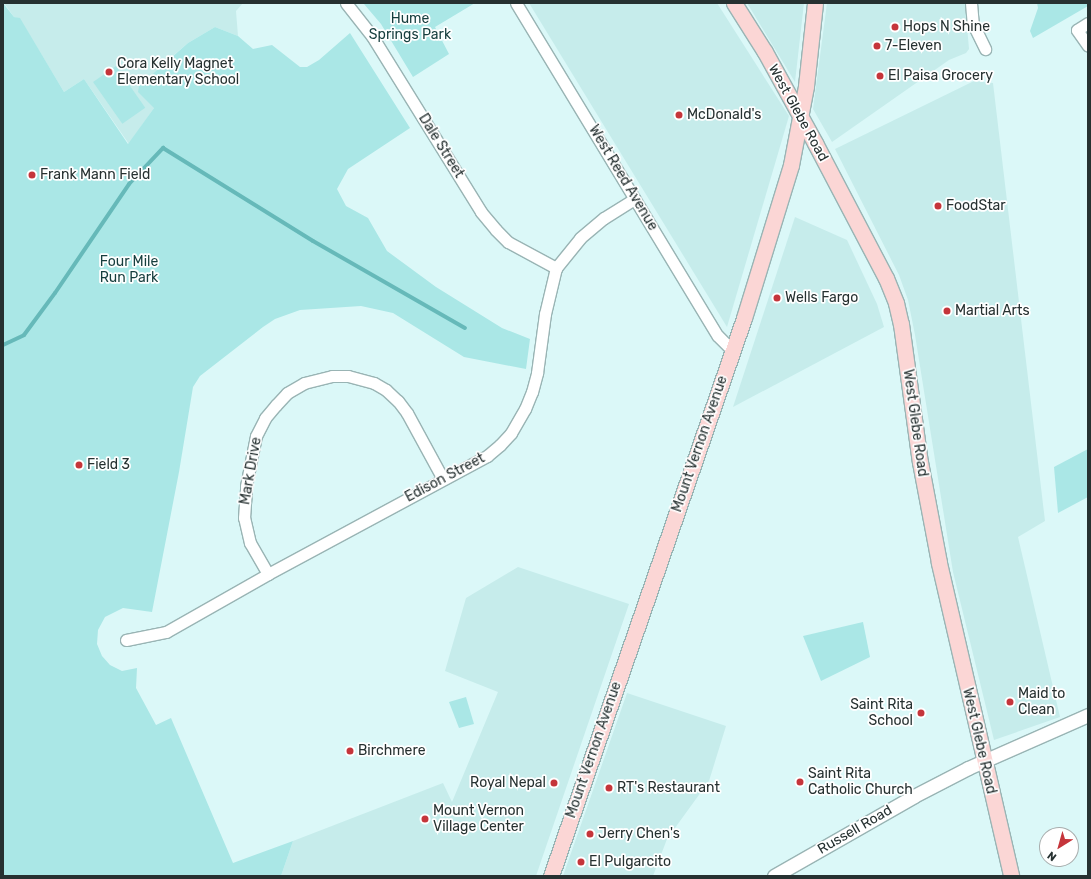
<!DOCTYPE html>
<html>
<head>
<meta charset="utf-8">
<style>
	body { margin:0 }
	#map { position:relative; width:1091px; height:879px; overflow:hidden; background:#dbf8f8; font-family:Rubik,sans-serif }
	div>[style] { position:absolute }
	.built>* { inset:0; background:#c6eceb }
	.green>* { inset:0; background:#aae7e6; transform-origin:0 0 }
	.stream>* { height:4px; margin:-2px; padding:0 2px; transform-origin:2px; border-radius:2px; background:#66b9b9 }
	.roads { filter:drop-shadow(1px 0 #99b4b4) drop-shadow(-1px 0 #99b4b4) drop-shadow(0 1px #99b4b4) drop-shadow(0 -1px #99b4b4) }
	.minor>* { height:11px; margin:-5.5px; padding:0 5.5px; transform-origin:5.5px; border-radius:5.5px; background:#fff }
	.tertiary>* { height:13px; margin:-6.5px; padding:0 6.5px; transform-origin:6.5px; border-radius:6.5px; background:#fff }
	.secondary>* { height:15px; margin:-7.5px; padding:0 7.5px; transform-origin:7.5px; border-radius:7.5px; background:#fbd6d5 }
	.dots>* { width:11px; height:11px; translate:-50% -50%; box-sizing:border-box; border:2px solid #fff; border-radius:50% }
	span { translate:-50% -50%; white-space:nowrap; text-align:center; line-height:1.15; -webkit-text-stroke:3.5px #fff; paint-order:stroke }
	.park-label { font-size:14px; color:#163e3e }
	.poi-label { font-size:14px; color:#263131 }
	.left { translate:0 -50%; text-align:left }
	.right { translate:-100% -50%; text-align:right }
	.street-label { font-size:14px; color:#263131 }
	.frame { position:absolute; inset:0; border:4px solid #263131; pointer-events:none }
	.north { position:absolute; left:1039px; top:827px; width:40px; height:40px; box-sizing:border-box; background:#fff; border:1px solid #a8adad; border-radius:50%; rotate:217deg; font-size:11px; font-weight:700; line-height:16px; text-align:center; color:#263131 }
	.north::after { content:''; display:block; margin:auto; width:14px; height:18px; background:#c5353b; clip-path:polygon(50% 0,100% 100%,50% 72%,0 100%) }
</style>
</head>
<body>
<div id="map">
	<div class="built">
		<i style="clip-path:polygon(4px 3px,243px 3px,236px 11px,238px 36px,215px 27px,188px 43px,161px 66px,154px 108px,129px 144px,84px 79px,64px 92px,20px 19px,14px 17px)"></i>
		<i style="clip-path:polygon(529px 3px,717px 3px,789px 116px,727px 327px)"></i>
		<i style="clip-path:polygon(747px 3px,804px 3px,795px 82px)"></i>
		<i style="clip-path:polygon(827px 3px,965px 3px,969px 49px,966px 53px,949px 60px,832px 142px,813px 109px)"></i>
		<i style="clip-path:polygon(974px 81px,993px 83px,1045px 521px,1018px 537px,1060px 717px,994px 740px,953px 572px,915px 335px,908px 300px,899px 275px,835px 149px)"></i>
		<i style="clip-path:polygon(795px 217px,847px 240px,877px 304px,884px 327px,733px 407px)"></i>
		<i style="clip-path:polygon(518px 567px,629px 604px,536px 876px,281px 876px,293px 841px,443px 783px,452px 802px,498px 692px,445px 671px,466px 598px)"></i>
		<i style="clip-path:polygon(627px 693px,726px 726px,709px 781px,667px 839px,653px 876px,563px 876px)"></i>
	</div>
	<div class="green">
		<i style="clip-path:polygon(3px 3px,14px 17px,20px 18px,64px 92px,84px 79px,128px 144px,154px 108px,138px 92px,139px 86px,188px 43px,215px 27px,238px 36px,253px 49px,272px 45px,300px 67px,307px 67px,319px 60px,350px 33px,410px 128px,348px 169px,337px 189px,346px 206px,368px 218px,387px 251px,436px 287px,502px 328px,530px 339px,526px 369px,464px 357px,393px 313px,361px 306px,300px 310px,275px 319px,263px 327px,200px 376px,193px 387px,179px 472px,152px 612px,123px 608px,105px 617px,98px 630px,97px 644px,102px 656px,110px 665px,122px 671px,137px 668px,136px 688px,156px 725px,171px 718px,233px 863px,293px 841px,281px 876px,3px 876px)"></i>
		<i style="clip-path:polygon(365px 3px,475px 3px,435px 27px,449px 54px,413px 77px,381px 24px,364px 4px)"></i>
		<i style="clip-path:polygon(1037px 3px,1088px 3px,1088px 6px,1033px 38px,1030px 31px,1038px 8px)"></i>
		<i style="left:116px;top:66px;width:51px;height:28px;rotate:55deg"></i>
		<i style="clip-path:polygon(1088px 449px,1088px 497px,1058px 513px,1054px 467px)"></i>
		<i style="clip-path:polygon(863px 622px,870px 657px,821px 681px,803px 636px)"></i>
		<i style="clip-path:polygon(466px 697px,474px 724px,459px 728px,449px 702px)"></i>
	</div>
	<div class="stream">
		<i style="left:3px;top:345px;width:23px;rotate:-25deg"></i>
		<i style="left:24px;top:335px;width:52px;rotate:-53.6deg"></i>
		<i style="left:55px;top:293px;width:132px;rotate:-55.8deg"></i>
		<i style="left:129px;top:184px;width:50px;rotate:-46.6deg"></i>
		<i style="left:163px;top:148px;width:176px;rotate:31.8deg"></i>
		<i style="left:313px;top:241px;width:175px;rotate:29.8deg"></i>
	</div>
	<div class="roads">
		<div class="minor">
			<i style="left:346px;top:3px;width:42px;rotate:51.8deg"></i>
			<i style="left:372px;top:36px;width:207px;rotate:58.2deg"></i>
			<i style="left:481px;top:212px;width:23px;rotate:50deg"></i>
			<i style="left:496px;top:230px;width:17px;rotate:45deg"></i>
			<i style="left:508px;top:242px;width:55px;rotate:28.4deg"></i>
			<i style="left:516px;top:3px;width:389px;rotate:58.8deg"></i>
			<i style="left:718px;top:336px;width:21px;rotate:45deg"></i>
			<i style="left:971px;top:3px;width:21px;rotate:85deg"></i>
			<i style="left:973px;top:24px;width:28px;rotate:64deg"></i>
			<i style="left:1088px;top:23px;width:13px;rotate:148deg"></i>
			<i style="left:1077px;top:30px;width:19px;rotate:55deg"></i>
			<i style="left:268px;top:574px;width:36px;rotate:-120deg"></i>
			<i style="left:250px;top:543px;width:26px;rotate:-103deg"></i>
			<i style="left:244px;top:518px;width:32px;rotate:-86deg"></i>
			<i style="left:246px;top:486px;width:51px;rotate:-78.7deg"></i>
			<i style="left:256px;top:436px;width:20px;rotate:-63deg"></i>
			<i style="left:265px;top:418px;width:17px;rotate:-50deg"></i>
			<i style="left:276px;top:405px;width:16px;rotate:-47deg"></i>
			<i style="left:287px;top:393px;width:20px;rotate:-30deg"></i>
			<i style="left:304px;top:383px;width:29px;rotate:-14deg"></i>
			<i style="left:332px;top:376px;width:16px"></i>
			<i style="left:348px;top:376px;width:27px;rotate:15deg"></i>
			<i style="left:374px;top:383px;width:14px;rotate:30deg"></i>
			<i style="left:386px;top:390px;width:16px;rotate:43deg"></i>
			<i style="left:398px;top:401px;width:15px;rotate:53deg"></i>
			<i style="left:407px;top:413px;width:75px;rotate:61.4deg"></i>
			<i style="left:126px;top:640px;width:41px;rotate:-11.3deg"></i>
			<i style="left:166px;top:632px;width:117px;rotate:-29.6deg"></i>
			<i style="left:268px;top:574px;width:249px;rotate:-28.3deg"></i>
			<i style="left:487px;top:456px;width:17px;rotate:-40deg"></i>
			<i style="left:500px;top:445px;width:16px;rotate:-47deg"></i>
			<i style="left:511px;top:433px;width:28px;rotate:-60deg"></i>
			<i style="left:525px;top:409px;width:18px;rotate:-68deg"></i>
			<i style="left:532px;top:392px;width:20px;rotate:-75deg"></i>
			<i style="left:537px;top:373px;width:60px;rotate:-82.3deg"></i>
			<i style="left:545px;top:314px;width:47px;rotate:-76.6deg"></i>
			<i style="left:556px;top:268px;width:38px;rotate:-51deg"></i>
			<i style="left:580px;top:238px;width:31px;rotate:-40deg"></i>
			<i style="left:604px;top:218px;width:36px;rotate:-32deg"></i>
		</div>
		<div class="tertiary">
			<i style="left:774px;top:876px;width:161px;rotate:-29.7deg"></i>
			<i style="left:914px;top:796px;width:61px;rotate:-27.4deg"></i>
			<i style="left:968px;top:768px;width:131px;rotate:-23.8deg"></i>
		</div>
		<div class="secondary">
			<i style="left:734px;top:3px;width:58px;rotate:57.7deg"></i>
			<i style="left:765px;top:52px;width:104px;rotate:61.2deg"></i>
			<i style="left:815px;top:143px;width:153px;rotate:62.3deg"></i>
			<i style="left:886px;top:278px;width:27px;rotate:68deg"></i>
			<i style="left:896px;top:303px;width:22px;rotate:77deg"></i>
			<i style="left:901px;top:324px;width:139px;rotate:82.2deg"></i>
			<i style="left:920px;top:462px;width:103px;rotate:79.3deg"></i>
			<i style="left:939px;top:563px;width:321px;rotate:77deg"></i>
			<i style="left:551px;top:876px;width:590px;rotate:-70.92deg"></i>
			<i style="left:744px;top:318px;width:160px;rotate:-72.9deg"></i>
			<i style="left:791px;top:165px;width:80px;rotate:-79.2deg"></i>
			<i style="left:806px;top:86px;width:83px;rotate:-83.8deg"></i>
		</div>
	</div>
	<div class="dots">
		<i style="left:895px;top:27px;background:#c5353b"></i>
		<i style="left:877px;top:46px;background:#c5353b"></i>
		<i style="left:109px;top:72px;background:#c5353b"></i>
		<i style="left:880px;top:76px;background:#c5353b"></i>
		<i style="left:679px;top:115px;background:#c5353b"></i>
		<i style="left:32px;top:175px;background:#c5353b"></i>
		<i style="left:938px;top:206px;background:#c5353b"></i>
		<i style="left:777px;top:298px;background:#c5353b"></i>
		<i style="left:947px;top:311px;background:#c5353b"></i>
		<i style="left:79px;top:465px;background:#c5353b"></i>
		<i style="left:1010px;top:702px;background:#c5353b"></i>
		<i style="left:921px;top:713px;background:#c5353b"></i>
		<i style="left:350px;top:751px;background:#c5353b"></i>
		<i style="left:800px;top:782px;background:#c5353b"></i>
		<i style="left:554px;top:783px;background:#c5353b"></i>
		<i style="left:609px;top:788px;background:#c5353b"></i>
		<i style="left:425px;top:819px;background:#c5353b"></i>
		<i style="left:590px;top:834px;background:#c5353b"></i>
		<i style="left:581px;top:862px;background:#c5353b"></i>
	</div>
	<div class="park-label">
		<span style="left:410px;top:27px">Hume<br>Springs Park</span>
		<span style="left:129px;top:270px">Four Mile<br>Run Park</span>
	</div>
	<div class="poi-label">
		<span class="left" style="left:903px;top:27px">Hops N Shine</span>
		<span class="left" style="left:885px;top:46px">7-Eleven</span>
		<span class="left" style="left:117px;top:72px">Cora Kelly Magnet<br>Elementary School</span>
		<span class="left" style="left:888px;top:76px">El Paisa Grocery</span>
		<span class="left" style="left:687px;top:115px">McDonald's</span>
		<span class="left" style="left:40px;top:175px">Frank Mann Field</span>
		<span class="left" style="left:946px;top:206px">FoodStar</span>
		<span class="left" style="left:785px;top:298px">Wells Fargo</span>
		<span class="left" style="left:955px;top:311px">Martial Arts</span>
		<span class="left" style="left:87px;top:465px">Field 3</span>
		<span class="left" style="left:1018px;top:702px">Maid to<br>Clean</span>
		<span class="right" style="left:913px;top:713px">Saint Rita<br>School</span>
		<span class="left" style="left:358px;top:751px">Birchmere</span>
		<span class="left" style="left:808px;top:782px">Saint Rita<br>Catholic Church</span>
		<span class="right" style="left:546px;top:783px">Royal Nepal</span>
		<span class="left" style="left:617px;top:788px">RT's Restaurant</span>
		<span class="left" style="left:433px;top:819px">Mount Vernon<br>Village Center</span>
		<span class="left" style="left:598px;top:834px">Jerry Chen's</span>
		<span class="left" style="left:589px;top:862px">El Pulgarcito</span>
	</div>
	<div class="street-label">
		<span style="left:798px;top:113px;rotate:61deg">West Glebe Road</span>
		<span style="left:441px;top:146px;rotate:58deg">Dale Street</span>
		<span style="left:623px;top:178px;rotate:59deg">West Reed Avenue</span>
		<span style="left:915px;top:423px;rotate:82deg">West Glebe Road</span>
		<span style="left:700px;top:444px;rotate:-71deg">Mount Vernon Avenue</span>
		<span style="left:251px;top:471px;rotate:-80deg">Mark Drive</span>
		<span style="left:445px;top:478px;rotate:-28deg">Edison Street</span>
		<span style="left:979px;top:741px;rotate:77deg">West Glebe Road</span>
		<span style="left:594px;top:750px;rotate:-71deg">Mount Vernon Avenue</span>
		<span style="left:855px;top:830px;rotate:-30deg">Russell Road</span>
	</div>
	<div class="frame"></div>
	<div class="north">N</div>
</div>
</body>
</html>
